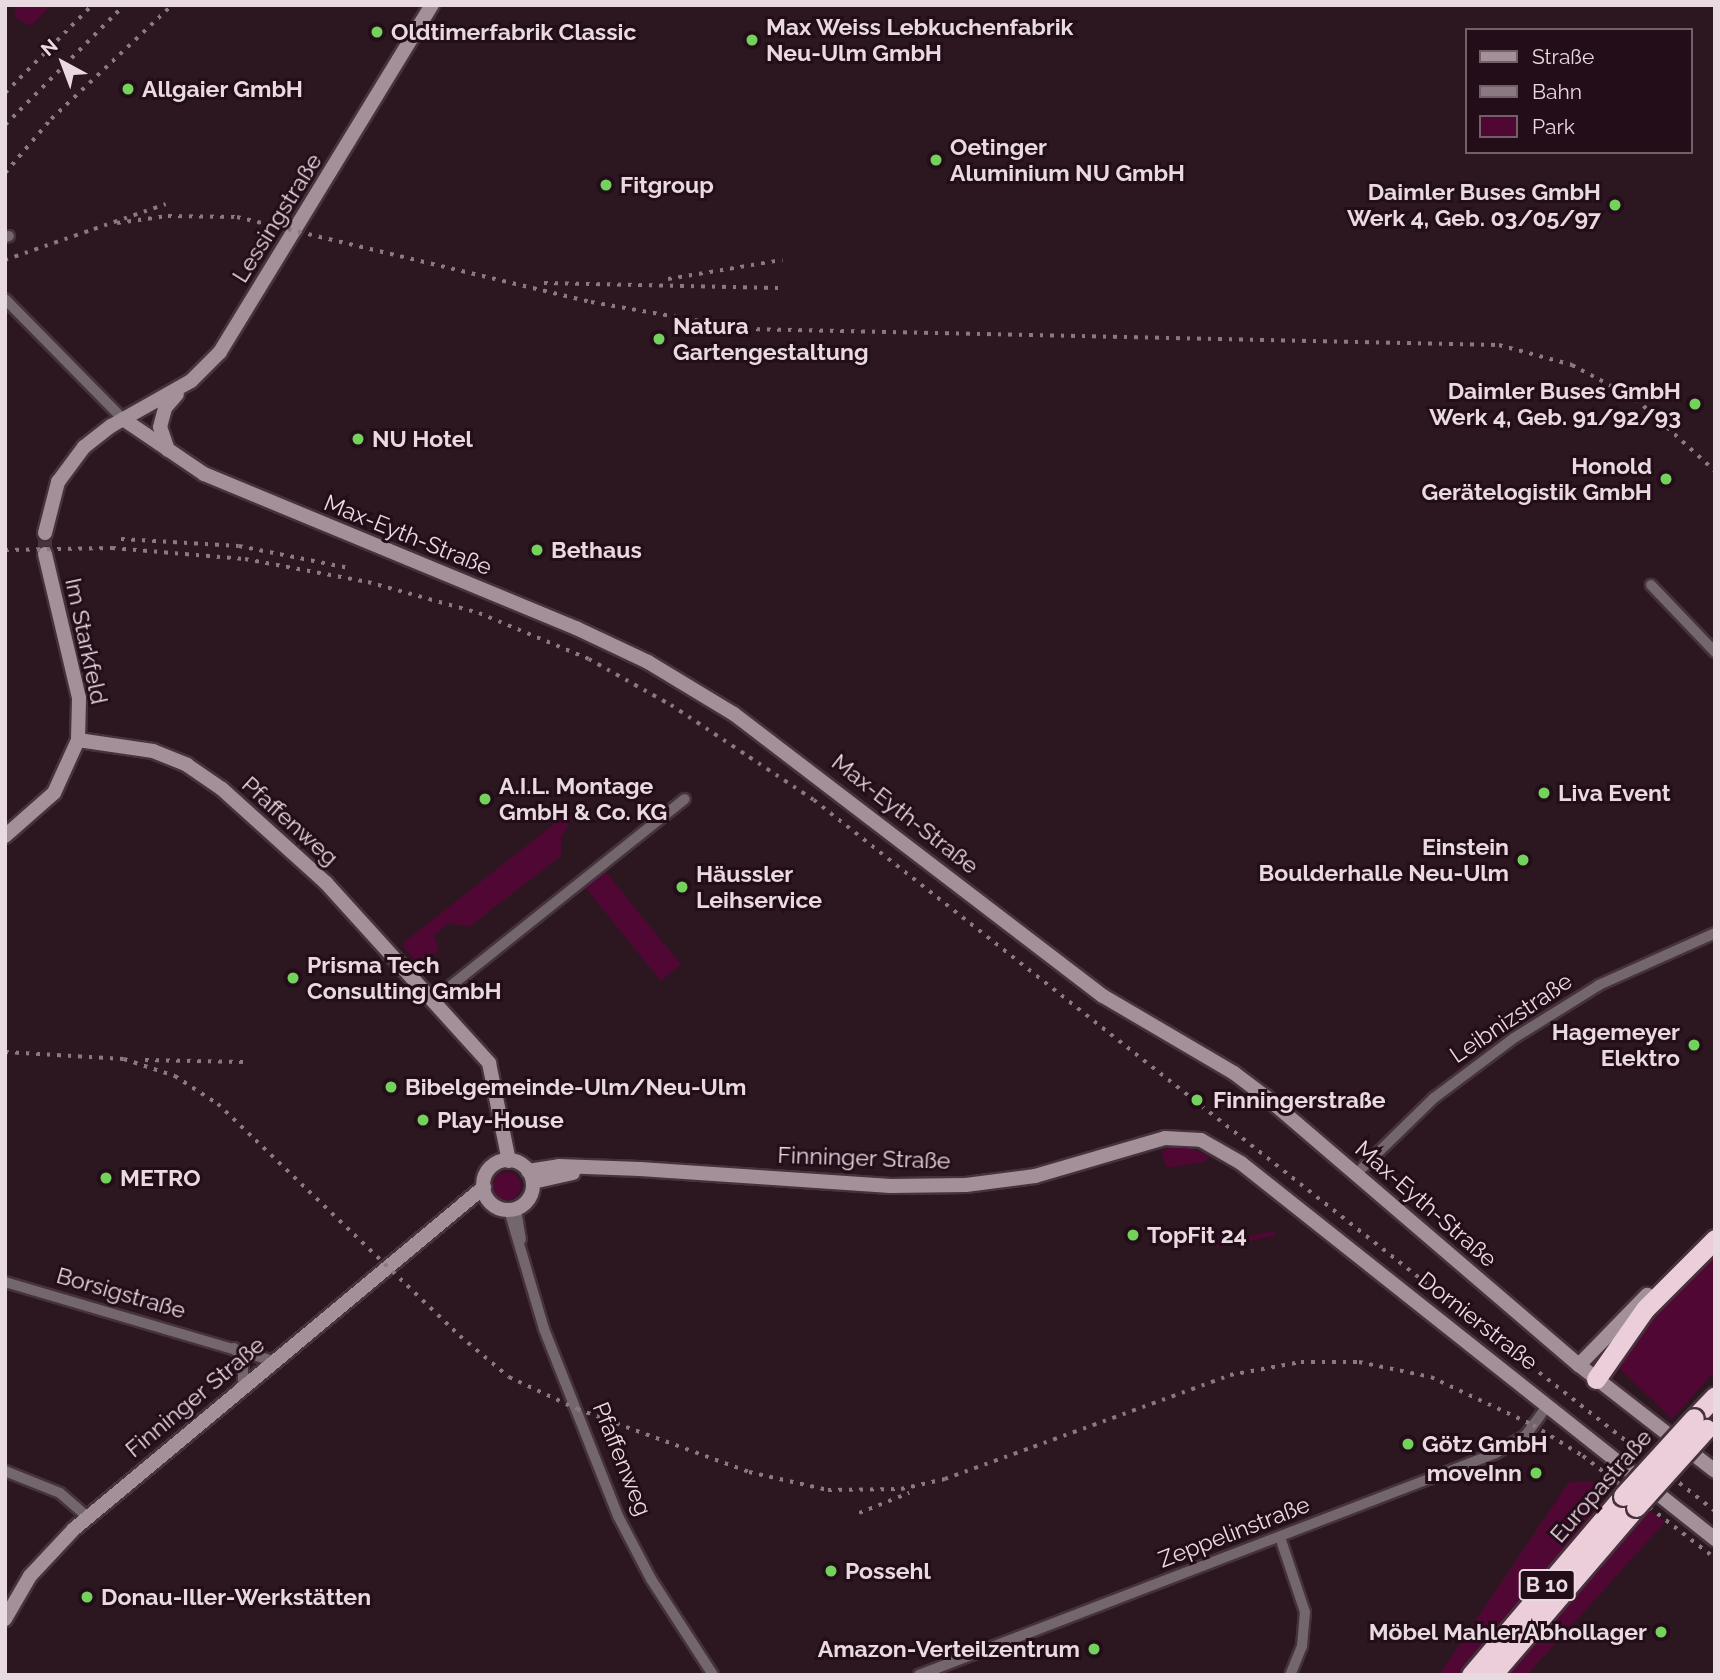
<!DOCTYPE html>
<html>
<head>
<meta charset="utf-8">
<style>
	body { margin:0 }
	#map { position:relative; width:1720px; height:1680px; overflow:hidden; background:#2c1721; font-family:Raleway,sans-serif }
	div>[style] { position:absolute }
	.green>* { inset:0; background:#500733; transform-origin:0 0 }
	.round { border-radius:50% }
	.secondary-tunnel>* { height:14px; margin-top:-7px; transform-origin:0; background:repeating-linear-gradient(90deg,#48343e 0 14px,transparent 0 21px) }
	.roads { filter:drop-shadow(2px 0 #46323c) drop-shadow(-2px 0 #46323c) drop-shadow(0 2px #46323c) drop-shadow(0 -2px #46323c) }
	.street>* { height:10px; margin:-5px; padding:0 5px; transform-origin:5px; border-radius:5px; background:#73666c }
	.secondary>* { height:14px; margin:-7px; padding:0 7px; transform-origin:7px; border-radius:7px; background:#a39098 }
	.secondary>.ring { margin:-7px; padding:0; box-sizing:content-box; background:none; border:14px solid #a39098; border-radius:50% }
	.highway>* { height:19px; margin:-9.5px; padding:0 9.5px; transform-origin:9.5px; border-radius:9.5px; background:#eccdda }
	.rail>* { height:3.5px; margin-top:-1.75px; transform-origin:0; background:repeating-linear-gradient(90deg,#8b7981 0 3.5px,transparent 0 10.5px) }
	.bridges { filter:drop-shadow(2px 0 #46323c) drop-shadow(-2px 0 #46323c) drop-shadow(0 2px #46323c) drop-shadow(0 -2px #46323c) }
	.highway-bridge>* { height:19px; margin:-9.5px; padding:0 9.5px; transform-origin:9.5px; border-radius:9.5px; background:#eccdda }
	.dots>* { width:19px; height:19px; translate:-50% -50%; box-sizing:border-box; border:4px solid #220d18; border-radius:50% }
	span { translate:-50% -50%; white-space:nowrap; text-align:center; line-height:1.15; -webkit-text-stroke:6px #220d18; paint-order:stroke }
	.shield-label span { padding:2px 5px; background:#220d18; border:2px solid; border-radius:5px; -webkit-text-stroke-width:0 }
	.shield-label { font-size:21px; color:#e9d9e0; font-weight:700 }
	.poi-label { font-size:23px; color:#e9d9e0; font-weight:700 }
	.left { translate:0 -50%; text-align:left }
	.right { translate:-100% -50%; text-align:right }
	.street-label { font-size:23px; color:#e9d9e0 }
	.frame { position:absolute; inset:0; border:7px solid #e9d9e0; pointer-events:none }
	.legend { position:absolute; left:1465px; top:28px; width:228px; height:126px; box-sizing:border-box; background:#220d18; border:2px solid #725f68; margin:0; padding:9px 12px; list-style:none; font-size:21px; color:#e9d9e0 }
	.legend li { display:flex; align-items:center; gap:14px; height:35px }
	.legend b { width:35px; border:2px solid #725f68 }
	.north { position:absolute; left:28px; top:28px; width:70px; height:70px; -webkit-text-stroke:5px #220d18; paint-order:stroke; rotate:319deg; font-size:19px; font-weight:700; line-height:28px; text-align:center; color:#e9d9e0 }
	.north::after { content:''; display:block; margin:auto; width:24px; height:32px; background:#e9d9e0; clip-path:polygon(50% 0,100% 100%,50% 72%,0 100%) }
</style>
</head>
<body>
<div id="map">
	<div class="green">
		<i style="clip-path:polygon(17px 5px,52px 5px,31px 26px,14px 17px)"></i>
		<i style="clip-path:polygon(568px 813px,572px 819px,561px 837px,561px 856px,469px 927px,449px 923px,434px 935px,439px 951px,420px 965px,405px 949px,403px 943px)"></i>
		<i style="left:606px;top:872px;width:119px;height:26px;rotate:51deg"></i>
		<i style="clip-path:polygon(1172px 1147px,1190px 1148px,1210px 1156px,1205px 1162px,1167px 1168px,1161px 1151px)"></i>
		<i class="round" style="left:493px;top:1172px;width:28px;height:28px"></i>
		<i style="left:1274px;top:1231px;width:5px;height:59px;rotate:79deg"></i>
		<i style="clip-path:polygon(1715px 1247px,1715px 1371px,1672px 1419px,1615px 1364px,1644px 1323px)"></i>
		<i style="clip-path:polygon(1591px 1481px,1606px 1492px,1593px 1516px,1461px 1675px,1439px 1675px,1569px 1482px)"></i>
		<i style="clip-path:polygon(1642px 1505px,1665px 1522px,1527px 1675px,1499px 1675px)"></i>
	</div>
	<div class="secondary-tunnel">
		<i style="left:45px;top:554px;width:21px;rotate:-90deg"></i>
	</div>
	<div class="roads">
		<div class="street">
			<i style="left:5px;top:237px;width:4px;rotate:-14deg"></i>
			<i style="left:5px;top:299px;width:168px;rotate:45.5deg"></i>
			<i style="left:1651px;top:585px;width:93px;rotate:46.3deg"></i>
			<i style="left:433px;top:1000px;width:322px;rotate:-38.6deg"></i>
			<i style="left:1356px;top:1174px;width:109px;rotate:-44.3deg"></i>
			<i style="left:1434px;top:1098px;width:100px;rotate:-36.9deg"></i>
			<i style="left:1514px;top:1038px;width:100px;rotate:-31.9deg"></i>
			<i style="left:1599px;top:985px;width:127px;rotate:-24.1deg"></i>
			<i style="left:516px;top:1209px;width:31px;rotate:81deg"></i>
			<i style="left:509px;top:1210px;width:124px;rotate:73.6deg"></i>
			<i style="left:544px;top:1329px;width:201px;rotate:68.4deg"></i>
			<i style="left:618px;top:1516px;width:71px;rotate:62.4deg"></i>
			<i style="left:651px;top:1579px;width:114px;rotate:57.1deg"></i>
			<i style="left:5px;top:1282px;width:279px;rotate:16.4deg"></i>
			<i style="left:234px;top:1348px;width:15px;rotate:53deg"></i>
			<i style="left:243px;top:1360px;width:27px;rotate:90deg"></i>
			<i style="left:5px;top:1471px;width:59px;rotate:21.8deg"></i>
			<i style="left:60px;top:1493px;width:37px;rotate:41deg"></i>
			<i style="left:1280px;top:1537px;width:79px;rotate:71.6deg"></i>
			<i style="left:1305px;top:1612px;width:34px;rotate:95deg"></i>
			<i style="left:1302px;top:1646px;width:31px;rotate:112deg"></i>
			<i style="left:919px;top:1675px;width:618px;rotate:-21.04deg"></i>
			<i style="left:1496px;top:1453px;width:35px;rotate:-31deg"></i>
			<i style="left:1526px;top:1435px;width:37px;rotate:-54deg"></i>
		</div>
		<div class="secondary">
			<i style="left:123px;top:419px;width:98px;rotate:34.2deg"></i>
			<i style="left:204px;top:474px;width:403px;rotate:22.5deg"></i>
			<i style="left:576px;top:628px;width:80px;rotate:25.3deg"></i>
			<i style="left:648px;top:662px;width:100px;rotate:31.2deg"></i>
			<i style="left:734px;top:714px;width:464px;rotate:37.4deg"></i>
			<i style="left:1103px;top:996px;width:152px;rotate:30.4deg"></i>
			<i style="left:1234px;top:1073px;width:40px;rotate:37deg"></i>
			<i style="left:1266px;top:1097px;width:412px;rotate:40.6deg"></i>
			<i style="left:1579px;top:1365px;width:172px;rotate:37.9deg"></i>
			<i style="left:168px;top:450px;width:24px;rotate:-109deg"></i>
			<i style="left:160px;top:427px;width:20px;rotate:-75deg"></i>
			<i style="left:165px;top:408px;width:18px;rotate:-49deg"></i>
			<i style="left:45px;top:533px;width:53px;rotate:-75.7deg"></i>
			<i style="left:58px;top:482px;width:44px;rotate:-53.4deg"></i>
			<i style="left:84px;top:447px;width:34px;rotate:-38deg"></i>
			<i style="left:111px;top:426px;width:92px;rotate:-29.4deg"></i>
			<i style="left:191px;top:381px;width:41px;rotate:-45deg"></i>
			<i style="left:220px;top:352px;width:407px;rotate:-58.6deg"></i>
			<i style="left:78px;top:740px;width:76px;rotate:8.3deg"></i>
			<i style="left:153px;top:751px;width:37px;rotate:22deg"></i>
			<i style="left:187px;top:765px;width:42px;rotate:34.4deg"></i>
			<i style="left:222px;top:789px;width:140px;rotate:42.1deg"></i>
			<i style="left:326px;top:883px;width:243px;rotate:47.8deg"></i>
			<i style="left:489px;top:1063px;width:100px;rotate:78.5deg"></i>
			<i style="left:5px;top:836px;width:65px;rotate:-41.3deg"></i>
			<i style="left:54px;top:793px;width:58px;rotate:-65.6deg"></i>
			<i style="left:78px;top:740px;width:42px;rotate:-88.6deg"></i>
			<i style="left:79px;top:698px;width:148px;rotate:-103.3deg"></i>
			<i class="ring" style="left:483px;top:1160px;width:36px;height:36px"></i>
			<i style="left:528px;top:1171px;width:31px;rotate:-9deg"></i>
			<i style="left:559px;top:1166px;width:81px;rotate:2.1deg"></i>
			<i style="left:640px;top:1169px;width:251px;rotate:3.9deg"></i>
			<i style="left:890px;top:1186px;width:76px;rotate:-0.8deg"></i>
			<i style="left:966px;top:1185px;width:70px;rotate:-7.4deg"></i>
			<i style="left:1035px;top:1176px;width:135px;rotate:-16.3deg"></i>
			<i style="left:1165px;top:1138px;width:36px;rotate:3deg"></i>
			<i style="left:1201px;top:1140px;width:46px;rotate:29.9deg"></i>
			<i style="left:1241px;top:1163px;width:605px;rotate:38.42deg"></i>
			<i style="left:533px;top:1182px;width:41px;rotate:-12.7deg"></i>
			<i style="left:1579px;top:1365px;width:98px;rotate:-45.8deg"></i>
			<i style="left:5px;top:1619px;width:50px;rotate:-59.8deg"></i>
			<i style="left:30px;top:1576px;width:64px;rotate:-46.9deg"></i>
			<i style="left:74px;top:1529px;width:534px;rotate:-39.83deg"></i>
		</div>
		<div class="highway">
			<i style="left:1596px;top:1379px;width:85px;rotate:-55deg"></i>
			<i style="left:1645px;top:1309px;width:99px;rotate:-45deg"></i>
			<i style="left:1694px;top:1418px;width:30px;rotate:-46deg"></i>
			<i style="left:1471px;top:1675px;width:235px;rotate:-49.7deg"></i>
			<i style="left:1492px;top:1675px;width:221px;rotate:-49.4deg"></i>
		</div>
	</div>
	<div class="rail">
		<i style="left:5px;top:93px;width:124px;rotate:-45.3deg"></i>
		<i style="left:5px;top:125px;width:169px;rotate:-45.2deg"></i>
		<i style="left:5px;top:173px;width:71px;rotate:-49.6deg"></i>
		<i style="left:51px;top:119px;width:166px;rotate:-43.3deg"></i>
		<i style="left:117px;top:223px;width:51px;rotate:-7.8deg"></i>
		<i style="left:168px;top:216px;width:69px;rotate:0.8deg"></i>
		<i style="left:237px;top:217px;width:364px;rotate:13.5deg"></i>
		<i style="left:591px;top:302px;width:157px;rotate:9.9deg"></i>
		<i style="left:746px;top:329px;width:753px;rotate:1.22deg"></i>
		<i style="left:1499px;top:345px;width:76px;rotate:15.3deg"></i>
		<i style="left:1572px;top:365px;width:72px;rotate:28deg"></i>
		<i style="left:1636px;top:399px;width:107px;rotate:42.3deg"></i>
		<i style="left:5px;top:260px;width:170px;rotate:-19.2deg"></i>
		<i style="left:668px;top:279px;width:116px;rotate:-9.5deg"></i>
		<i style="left:544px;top:283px;width:234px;rotate:1.2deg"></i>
		<i style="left:121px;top:539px;width:118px;rotate:3.4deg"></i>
		<i style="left:239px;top:546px;width:112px;rotate:11.3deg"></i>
		<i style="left:5px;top:550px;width:107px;rotate:-1.1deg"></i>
		<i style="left:112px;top:548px;width:133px;rotate:4.7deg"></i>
		<i style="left:245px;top:559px;width:125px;rotate:10.6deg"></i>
		<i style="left:368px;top:582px;width:115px;rotate:15.6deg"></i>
		<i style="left:479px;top:613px;width:119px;rotate:22.7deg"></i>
		<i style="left:589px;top:659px;width:94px;rotate:29.3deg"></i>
		<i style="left:671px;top:705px;width:172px;rotate:33.6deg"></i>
		<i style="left:814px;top:800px;width:1148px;rotate:38.28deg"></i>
		<i style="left:5px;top:1052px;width:119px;rotate:3.4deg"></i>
		<i style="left:124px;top:1059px;width:54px;rotate:18.4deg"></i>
		<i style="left:175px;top:1076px;width:51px;rotate:33.1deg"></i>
		<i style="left:218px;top:1104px;width:335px;rotate:43.8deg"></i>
		<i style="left:460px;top:1336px;width:64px;rotate:39.9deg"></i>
		<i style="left:509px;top:1377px;width:75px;rotate:25.2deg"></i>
		<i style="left:577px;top:1409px;width:183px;rotate:20.1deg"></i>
		<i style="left:749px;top:1472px;width:81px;rotate:12.8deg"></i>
		<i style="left:828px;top:1490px;width:73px;rotate:-0.8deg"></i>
		<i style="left:901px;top:1489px;width:45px;rotate:-12.8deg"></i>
		<i style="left:945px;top:1479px;width:303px;rotate:-20deg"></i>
		<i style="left:1230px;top:1375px;width:72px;rotate:-10.4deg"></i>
		<i style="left:1301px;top:1362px;width:58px"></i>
		<i style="left:1359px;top:1362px;width:74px;rotate:11.8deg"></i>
		<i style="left:1431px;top:1377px;width:113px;rotate:25.2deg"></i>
		<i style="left:1533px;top:1425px;width:59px;rotate:31.8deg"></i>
		<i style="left:1583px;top:1456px;width:167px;rotate:37.7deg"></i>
		<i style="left:145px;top:1060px;width:98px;rotate:1.2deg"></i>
		<i style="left:859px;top:1513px;width:54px;rotate:-21.8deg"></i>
	</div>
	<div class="bridges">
		<div class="highway-bridge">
			<i style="left:1623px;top:1496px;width:105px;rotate:-47.7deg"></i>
			<i style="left:1636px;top:1507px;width:105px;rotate:-48.1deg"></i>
		</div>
	</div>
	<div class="dots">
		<i style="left:377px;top:32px;background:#73d25c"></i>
		<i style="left:752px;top:40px;background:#73d25c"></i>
		<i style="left:128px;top:89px;background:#73d25c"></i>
		<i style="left:936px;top:160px;background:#73d25c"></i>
		<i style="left:606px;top:185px;background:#73d25c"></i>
		<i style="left:1615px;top:205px;background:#73d25c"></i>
		<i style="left:659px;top:339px;background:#73d25c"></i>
		<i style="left:1695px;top:404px;background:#73d25c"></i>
		<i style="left:358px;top:439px;background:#73d25c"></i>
		<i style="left:1666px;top:479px;background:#73d25c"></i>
		<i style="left:537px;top:550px;background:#73d25c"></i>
		<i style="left:1544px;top:793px;background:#73d25c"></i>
		<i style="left:485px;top:799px;background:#73d25c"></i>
		<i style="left:1523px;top:860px;background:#73d25c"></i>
		<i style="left:682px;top:887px;background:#73d25c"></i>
		<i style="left:293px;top:978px;background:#73d25c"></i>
		<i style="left:1694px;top:1045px;background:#73d25c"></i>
		<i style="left:391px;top:1087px;background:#73d25c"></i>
		<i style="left:1197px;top:1100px;background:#73d25c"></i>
		<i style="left:423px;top:1120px;background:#73d25c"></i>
		<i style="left:106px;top:1178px;background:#73d25c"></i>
		<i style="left:1133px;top:1235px;background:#73d25c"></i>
		<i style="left:1408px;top:1444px;background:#73d25c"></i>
		<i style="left:1536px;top:1473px;background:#73d25c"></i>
		<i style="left:831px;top:1571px;background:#73d25c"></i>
		<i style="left:87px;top:1597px;background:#73d25c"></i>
		<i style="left:1661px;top:1632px;background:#73d25c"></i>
		<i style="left:1094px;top:1649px;background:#73d25c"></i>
	</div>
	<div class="shield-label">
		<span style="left:1547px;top:1585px">B 10</span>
	</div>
	<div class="poi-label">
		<span class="left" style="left:766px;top:40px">Max Weiss Lebkuchenfabrik<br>Neu-Ulm GmbH</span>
		<span class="left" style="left:391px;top:32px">Oldtimerfabrik Classic</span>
		<span class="left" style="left:142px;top:89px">Allgaier GmbH</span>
		<span class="left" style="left:950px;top:160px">Oetinger<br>Aluminium NU GmbH</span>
		<span class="left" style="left:620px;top:185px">Fitgroup</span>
		<span class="right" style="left:1601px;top:205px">Daimler Buses GmbH<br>Werk 4, Geb. 03/05/97</span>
		<span class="left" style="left:673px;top:339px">Natura<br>Gartengestaltung</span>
		<span class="right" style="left:1681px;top:404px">Daimler Buses GmbH<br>Werk 4, Geb. 91/92/93</span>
		<span class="left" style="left:372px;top:439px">NU Hotel</span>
		<span class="right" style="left:1652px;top:479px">Honold<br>Gerätelogistik GmbH</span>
		<span class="left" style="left:551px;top:550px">Bethaus</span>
		<span class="left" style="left:499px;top:799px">A.I.L. Montage<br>GmbH &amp; Co. KG</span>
		<span class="left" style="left:1558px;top:793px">Liva Event</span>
		<span class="right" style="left:1509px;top:860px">Einstein<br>Boulderhalle Neu-Ulm</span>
		<span class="left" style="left:696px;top:887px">Häussler<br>Leihservice</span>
		<span class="left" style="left:307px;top:978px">Prisma Tech<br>Consulting GmbH</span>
		<span class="right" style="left:1680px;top:1045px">Hagemeyer<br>Elektro</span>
		<span class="left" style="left:405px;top:1087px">Bibelgemeinde-Ulm/Neu-Ulm</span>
		<span class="left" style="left:1213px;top:1100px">Finningerstraße</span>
		<span class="left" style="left:437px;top:1120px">Play-House</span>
		<span class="left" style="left:120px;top:1178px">METRO</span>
		<span class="left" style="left:1147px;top:1235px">TopFit 24</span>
		<span class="left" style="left:1422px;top:1444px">Götz GmbH</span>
		<span class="right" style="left:1522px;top:1473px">moveInn</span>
		<span class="left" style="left:845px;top:1571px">Possehl</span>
		<span class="left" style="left:101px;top:1597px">Donau-Iller-Werkstätten</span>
		<span class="right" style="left:1647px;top:1632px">Möbel Mahler Abhollager</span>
		<span class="right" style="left:1080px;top:1649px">Amazon-Verteilzentrum</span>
	</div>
	<div class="street-label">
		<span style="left:277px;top:218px;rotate:-58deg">Lessingstraße</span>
		<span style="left:408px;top:535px;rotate:22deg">Max-Eyth-Straße</span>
		<span style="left:86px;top:641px;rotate:78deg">Im Starkfeld</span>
		<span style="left:905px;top:814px;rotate:38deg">Max-Eyth-Straße</span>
		<span style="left:290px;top:821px;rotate:42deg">Pfaffenweg</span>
		<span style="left:1511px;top:1018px;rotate:-34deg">Leibnizstraße</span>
		<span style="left:864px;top:1158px;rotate:2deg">Finninger Straße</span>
		<span style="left:1426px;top:1204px;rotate:41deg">Max-Eyth-Straße</span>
		<span style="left:121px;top:1293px;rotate:16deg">Borsigstraße</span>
		<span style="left:1478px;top:1321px;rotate:38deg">Dornierstraße</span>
		<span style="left:195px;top:1397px;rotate:-40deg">Finninger Straße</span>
		<span style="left:622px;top:1459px;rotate:68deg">Pfaffenweg</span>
		<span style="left:1601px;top:1486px;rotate:-49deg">Europastraße</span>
		<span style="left:1234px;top:1532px;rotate:-21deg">Zeppelinstraße</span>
	</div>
	<div class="frame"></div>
	<ul class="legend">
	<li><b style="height:9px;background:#a39098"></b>Straße</li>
	<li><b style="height:9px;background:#8b7981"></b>Bahn</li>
	<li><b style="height:19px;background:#500733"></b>Park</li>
	</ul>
	<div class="north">N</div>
</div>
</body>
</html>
